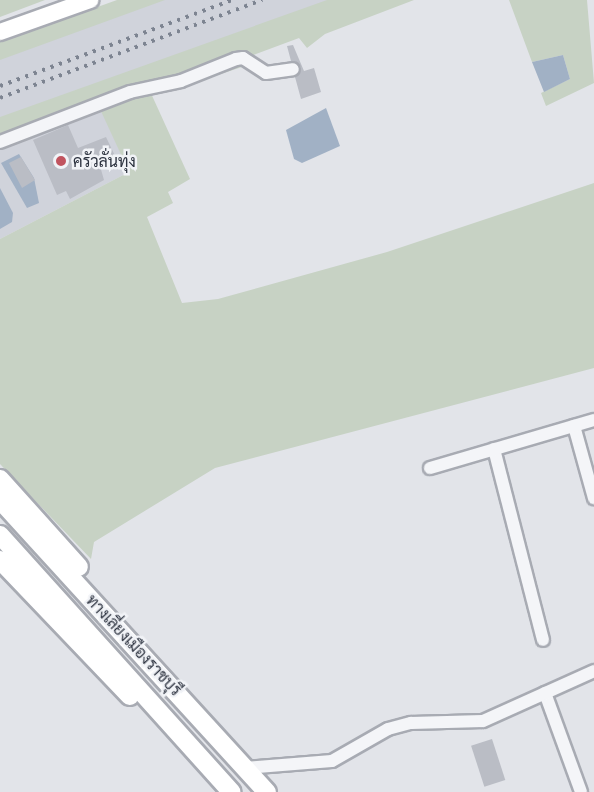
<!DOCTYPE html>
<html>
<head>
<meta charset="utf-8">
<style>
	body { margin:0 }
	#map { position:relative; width:594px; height:792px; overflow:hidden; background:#e2e4e9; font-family:"Golos Text",Sarabun,sans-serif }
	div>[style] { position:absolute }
	.built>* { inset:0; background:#d0d3db }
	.green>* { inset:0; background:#c7d2c4 }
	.water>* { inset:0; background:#a1b1c5 }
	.building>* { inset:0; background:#babdc5; transform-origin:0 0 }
	.roads { filter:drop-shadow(2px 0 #a8abb3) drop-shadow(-2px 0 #a8abb3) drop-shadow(0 2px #a8abb3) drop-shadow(0 -2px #a8abb3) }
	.street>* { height:12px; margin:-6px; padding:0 6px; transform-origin:6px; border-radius:6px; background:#f4f5f8 }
	.secondary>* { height:16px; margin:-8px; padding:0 8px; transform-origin:8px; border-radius:8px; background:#fff }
	.primary>* { height:18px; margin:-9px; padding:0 9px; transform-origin:9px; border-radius:9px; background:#fff }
	.rail>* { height:4px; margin-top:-2px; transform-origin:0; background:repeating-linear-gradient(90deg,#7d8491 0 3px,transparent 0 9px) }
	.dots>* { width:16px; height:16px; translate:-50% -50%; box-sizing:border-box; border:3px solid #f1f3f7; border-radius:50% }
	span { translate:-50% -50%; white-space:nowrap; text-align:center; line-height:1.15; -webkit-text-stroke:5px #f1f3f7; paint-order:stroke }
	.poi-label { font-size:16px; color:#2c323f }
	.left { translate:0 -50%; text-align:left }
	.street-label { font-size:16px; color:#2c323f }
</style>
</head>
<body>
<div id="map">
	<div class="built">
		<i style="clip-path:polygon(155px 0,382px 0,98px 101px,129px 172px,0 239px,0 54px)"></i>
	</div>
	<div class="green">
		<i style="clip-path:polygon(0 0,45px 0,0 17px)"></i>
		<i style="clip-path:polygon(117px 0,165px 0,0 60px,0 42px)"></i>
		<i style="clip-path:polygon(327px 0,414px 0,325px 34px,307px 48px,299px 38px,240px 60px,242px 67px,172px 90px,169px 76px,156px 79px,0 135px,0 117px)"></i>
		<i style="clip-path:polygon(509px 0,587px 0,594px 83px,546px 106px,541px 93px,570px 79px,563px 55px,532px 62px)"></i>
		<i style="clip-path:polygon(149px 89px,190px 179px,168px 192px,173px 203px,147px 217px,182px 303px,218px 299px,387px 252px,594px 183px,594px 368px,215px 468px,94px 542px,91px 559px,0 464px,0 239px,129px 172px,100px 109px)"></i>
	</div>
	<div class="water">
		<i style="clip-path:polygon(563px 55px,570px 79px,544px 92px,532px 62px)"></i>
		<i style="clip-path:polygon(326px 108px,340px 146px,302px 163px,294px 159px,286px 130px)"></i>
		<i style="clip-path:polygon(19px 154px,34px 178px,39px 203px,27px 208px,1px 163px)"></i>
		<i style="clip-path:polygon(0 188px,13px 213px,12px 222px,0 229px)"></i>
	</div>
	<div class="building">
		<i style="clip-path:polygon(293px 45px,304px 71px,314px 68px,321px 92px,301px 99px,295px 77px,301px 67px,291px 61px,287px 46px)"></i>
		<i style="clip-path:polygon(68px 125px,78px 148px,106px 137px,116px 158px,100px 166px,104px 180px,70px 199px,66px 191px,57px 195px,33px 140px)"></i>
		<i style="clip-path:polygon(21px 157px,35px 180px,22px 188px,9px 163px)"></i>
		<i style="left:492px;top:739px;width:43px;height:22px;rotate:72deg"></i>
	</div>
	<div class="roads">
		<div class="street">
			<i style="left:0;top:142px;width:139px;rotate:-21deg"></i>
			<i style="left:130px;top:92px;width:52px;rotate:-12.2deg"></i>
			<i style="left:181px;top:81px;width:59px;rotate:-21.8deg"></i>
			<i style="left:236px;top:59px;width:7px;rotate:-8deg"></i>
			<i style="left:243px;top:58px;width:27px;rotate:33deg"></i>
			<i style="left:266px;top:73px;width:27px;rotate:-8deg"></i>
			<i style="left:574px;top:426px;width:75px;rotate:74.5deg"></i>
			<i style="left:494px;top:449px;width:197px;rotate:75.6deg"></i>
			<i style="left:430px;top:468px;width:171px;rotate:-16.3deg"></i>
			<i style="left:545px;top:693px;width:105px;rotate:70deg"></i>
			<i style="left:245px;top:768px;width:87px;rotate:-4.6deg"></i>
			<i style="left:332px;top:761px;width:64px;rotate:-29.7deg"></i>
			<i style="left:388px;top:729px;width:24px;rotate:-15deg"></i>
			<i style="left:411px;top:723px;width:72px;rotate:-1.6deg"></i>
			<i style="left:483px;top:721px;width:122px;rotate:-24.2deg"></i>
		</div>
		<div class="secondary">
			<i style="left:0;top:32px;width:96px;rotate:-19.6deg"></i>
		</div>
		<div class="primary">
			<i style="left:0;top:479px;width:118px;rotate:48.1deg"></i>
			<i style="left:0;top:500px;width:396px;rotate:47.6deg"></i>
			<i style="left:0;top:535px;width:346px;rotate:48deg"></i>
			<i style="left:0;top:560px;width:188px;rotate:46.3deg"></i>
		</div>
	</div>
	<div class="rail">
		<i style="left:0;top:86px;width:248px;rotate:-20.3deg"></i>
		<i style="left:0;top:98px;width:280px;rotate:-20.5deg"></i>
	</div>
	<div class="dots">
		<i style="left:61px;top:161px;background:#c1545f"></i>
	</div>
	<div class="poi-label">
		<span class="left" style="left:73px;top:161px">ครัวลั่นทุ่ง</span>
	</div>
	<div class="street-label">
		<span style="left:134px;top:645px;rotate:47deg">ทางเลี่ยงเมืองราชบุรี</span>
	</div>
</div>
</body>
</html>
